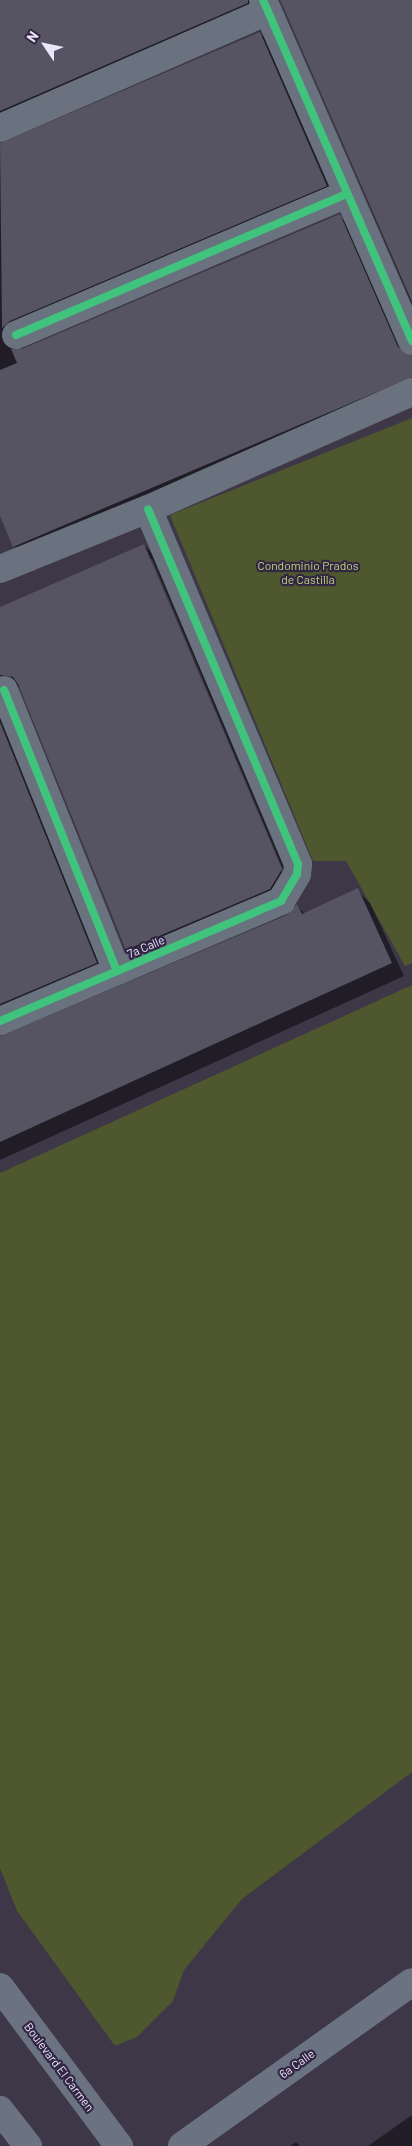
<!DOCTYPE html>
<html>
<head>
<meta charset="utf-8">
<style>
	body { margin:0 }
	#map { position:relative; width:412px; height:2146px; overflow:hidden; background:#3d3748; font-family:Barlow,sans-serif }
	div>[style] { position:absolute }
	.green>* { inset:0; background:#4e572d }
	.shadow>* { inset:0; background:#0007 }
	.building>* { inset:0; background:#565362 }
	.street>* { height:28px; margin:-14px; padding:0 14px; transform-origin:14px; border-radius:14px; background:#69727e }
	.secondary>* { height:28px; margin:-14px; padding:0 14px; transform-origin:14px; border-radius:14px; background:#6b7383 }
	.cycleway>* { height:8px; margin:-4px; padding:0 4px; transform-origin:4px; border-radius:4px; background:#40c37c }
	span { translate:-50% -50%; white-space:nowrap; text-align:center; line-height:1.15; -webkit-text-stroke:4.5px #312644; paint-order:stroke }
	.park-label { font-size:12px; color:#c0d47c }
	.street-label { font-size:12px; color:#ebe5f9 }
	.north { position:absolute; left:20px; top:20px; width:50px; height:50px; -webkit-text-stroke:4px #312644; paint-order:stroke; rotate:304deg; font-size:14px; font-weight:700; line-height:20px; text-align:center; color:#ebe5f9 }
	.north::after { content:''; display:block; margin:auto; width:18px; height:22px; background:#ebe5f9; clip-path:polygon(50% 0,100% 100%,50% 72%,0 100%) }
</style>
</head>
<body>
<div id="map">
	<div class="green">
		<i style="clip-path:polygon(412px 418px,412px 963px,405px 966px,346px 861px,313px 861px,170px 515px)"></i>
		<i style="clip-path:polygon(412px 985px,412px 1772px,242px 1899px,184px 1970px,173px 2001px,137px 2037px,115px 2046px,17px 1911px,0 1868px,0 1173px)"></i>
	</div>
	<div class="shadow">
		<i style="clip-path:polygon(0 0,268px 0,0 132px)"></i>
		<i style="clip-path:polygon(281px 0,412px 0,412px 304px)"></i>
		<i style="clip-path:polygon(260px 33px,272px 46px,339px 198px,16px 339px,14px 350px,22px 351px,339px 216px,352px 228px,412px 359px,412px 395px,27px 559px,14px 546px,0 512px,0 143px)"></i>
		<i style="clip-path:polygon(evenodd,144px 545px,157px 558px,294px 882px,139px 962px,127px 950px,21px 687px,11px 688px,109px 975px,0 1028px,0 609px,144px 545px,149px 559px,152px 559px,285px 874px,283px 875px,149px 559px)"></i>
		<i style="clip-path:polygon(357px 890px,370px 903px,404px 976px,0 1160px,0 1037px,288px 916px,297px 906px,305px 914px)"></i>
		<i style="clip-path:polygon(412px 2115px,412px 2146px,368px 2146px)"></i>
		<i style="clip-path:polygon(296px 2142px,300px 2146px,290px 2146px)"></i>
	</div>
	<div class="building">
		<i style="clip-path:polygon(0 0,248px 0,248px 3px,0 111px)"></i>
		<i style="clip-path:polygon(280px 0,412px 0,412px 302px,282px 4px)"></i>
		<i style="clip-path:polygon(260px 32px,327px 186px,10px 321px,2px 328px,0 143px)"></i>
		<i style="clip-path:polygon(340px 214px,398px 347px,412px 356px,412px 377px,13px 547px,0 516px,0 370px,17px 363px,11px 349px,22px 349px)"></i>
		<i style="clip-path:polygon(144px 544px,282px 869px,270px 889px,126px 950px,18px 684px,13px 677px,0 675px,0 607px)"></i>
		<i style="clip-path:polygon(0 722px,97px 963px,0 1004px)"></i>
		<i style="clip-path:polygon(358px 888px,392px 963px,0 1142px,0 1036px,287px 915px,297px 904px,302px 914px)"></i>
	</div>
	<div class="street">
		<i style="left:263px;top:0;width:372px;rotate:66.4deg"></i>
		<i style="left:0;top:128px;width:292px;rotate:-23.6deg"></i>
		<i style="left:16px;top:335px;width:360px;rotate:-23.1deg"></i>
		<i style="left:0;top:569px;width:160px;rotate:-22.1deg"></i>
		<i style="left:148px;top:509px;width:289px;rotate:-23.9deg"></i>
		<i style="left:4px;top:690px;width:303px;rotate:68.1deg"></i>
		<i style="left:0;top:1021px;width:306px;rotate:-23.1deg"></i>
		<i style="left:281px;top:901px;width:31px;rotate:-59deg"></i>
		<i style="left:297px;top:874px;width:10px;rotate:-84deg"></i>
		<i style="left:298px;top:864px;width:385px;rotate:-112.9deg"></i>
	</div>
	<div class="secondary">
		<i style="left:0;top:1987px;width:199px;rotate:53.2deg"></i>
		<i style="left:0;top:2110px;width:46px;rotate:52.1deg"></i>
		<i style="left:182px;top:2146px;width:282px;rotate:-35.5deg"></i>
	</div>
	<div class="cycleway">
		<i style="left:263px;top:0;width:372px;rotate:66.4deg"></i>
		<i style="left:16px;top:335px;width:360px;rotate:-23.1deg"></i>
		<i style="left:4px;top:690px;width:303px;rotate:68.1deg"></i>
		<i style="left:0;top:1021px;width:306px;rotate:-23.1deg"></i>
		<i style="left:281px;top:901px;width:31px;rotate:-59deg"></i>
		<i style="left:297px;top:874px;width:10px;rotate:-84deg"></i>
		<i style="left:298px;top:864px;width:385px;rotate:-112.9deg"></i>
	</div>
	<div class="park-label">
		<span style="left:308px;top:573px">Condominio Prados<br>de Castilla</span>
	</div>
	<div class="street-label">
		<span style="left:146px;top:947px;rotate:-23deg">7a Calle</span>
		<span style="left:297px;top:2064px;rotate:-36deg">6a Calle</span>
		<span style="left:59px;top:2067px;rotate:53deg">Boulevard El Carmen</span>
	</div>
	<div class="north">N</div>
</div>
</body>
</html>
